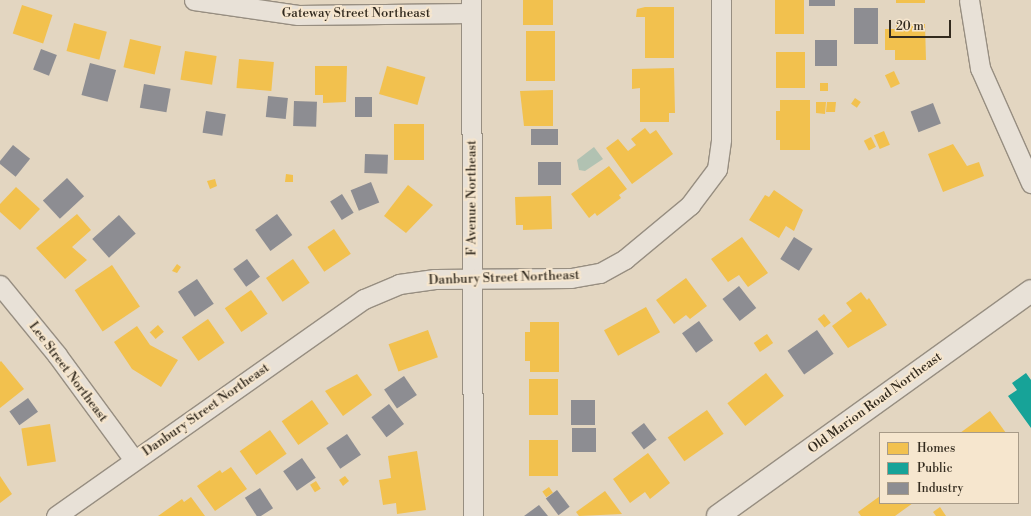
<!DOCTYPE html>
<html>
<head>
<meta charset="utf-8">
<style>
	body { margin:0 }
	#map { position:relative; width:1031px; height:516px; overflow:hidden; background:#e3d6c1; font-family:"Libre Bodoni",serif }
	div>[style] { position:absolute }
	.water>* { inset:0; background:#b1c2b2 }
	.homes>* { inset:0; background:#f2c14e; transform-origin:0 0 }
	.public>* { inset:0; background:#17a398 }
	.industry>* { inset:0; background:#8d8d92; transform-origin:0 0 }
	.roads { filter:drop-shadow(1px 0 #978e81) drop-shadow(-1px 0 #978e81) drop-shadow(0 1px #978e81) drop-shadow(0 -1px #978e81) }
	.minor>* { height:19px; margin:-9.5px; padding:0 9.5px; transform-origin:9.5px; border-radius:9.5px; background:#e8e1d7 }
	.secondary>* { height:22px; margin:-11px; padding:0 11px; transform-origin:11px; border-radius:11px; background:#e8e1d7 }
	span { translate:-50% -50%; white-space:nowrap; text-align:center; line-height:1.15; -webkit-text-stroke:4px #f6e6ce; paint-order:stroke }
	.street-label { font-size:13px; color:#322a1e }
	.legend { position:absolute; left:879px; top:432px; width:140px; height:72px; box-sizing:border-box; background:#f6e6ce; border:1px solid #a89b88; margin:0; padding:5px 7px; list-style:none; font-size:12px; color:#322a1e }
	.legend li { display:flex; align-items:center; gap:8px; height:20px }
	.legend b { width:20px; border:1px solid #a89b88 }
	.scale { position:absolute; left:889px; top:20px; width:62px; height:18px; box-sizing:border-box; border:2px solid #322a1e; border-top:0; padding-left:5px; font-size:12px; line-height:14px; white-space:nowrap; color:#322a1e; -webkit-text-stroke:3px #f6e6ce; paint-order:stroke }
</style>
</head>
<body>
<div id="map">
	<div class="water">
		<i style="clip-path:polygon(594px 147px,603px 159px,585px 171px,579px 170px,577px 160px)"></i>
	</div>
	<div class="homes">
		<i style="left:523px;top:0;width:30px;height:25px"></i>
		<i style="left:775px;top:0;width:29px;height:34px"></i>
		<i style="left:896px;top:0;width:29px;height:3px"></i>
		<i style="left:22px;top:5px;width:32px;height:30px;rotate:18deg"></i>
		<i style="clip-path:polygon(645px 7px,674px 7px,674px 58px,645px 58px,645px 17px,636px 17px,637px 9px)"></i>
		<i style="left:74px;top:23px;width:34px;height:29px;rotate:15deg"></i>
		<i style="clip-path:polygon(896px 24px,925px 24px,926px 60px,895px 60px,895px 50px,885px 50px,885px 29px,896px 29px)"></i>
		<i style="left:526px;top:31px;width:29px;height:50px"></i>
		<i style="left:130px;top:39px;width:32px;height:29px;rotate:13deg"></i>
		<i style="left:185px;top:51px;width:32px;height:29px;rotate:9deg"></i>
		<i style="left:776px;top:52px;width:29px;height:36px"></i>
		<i style="left:239px;top:59px;width:35px;height:29px;rotate:5deg"></i>
		<i style="clip-path:polygon(315px 66px,347px 66px,346px 102px,323px 103px,323px 95px,315px 95px)"></i>
		<i style="left:387px;top:66px;width:40px;height:29px;rotate:16deg"></i>
		<i style="clip-path:polygon(674px 68px,675px 113px,669px 113px,669px 122px,640px 122px,640px 88px,632px 89px,632px 69px)"></i>
		<i style="left:894px;top:71px;width:14px;height:10px;rotate:65deg"></i>
		<i style="left:820px;top:83px;width:8px;height:8px"></i>
		<i style="clip-path:polygon(553px 90px,553px 126px,524px 126px,520px 91px)"></i>
		<i style="left:855px;top:98px;width:7px;height:7px;rotate:34deg"></i>
		<i style="clip-path:polygon(780px 100px,810px 100px,810px 150px,780px 150px,780px 140px,776px 140px,776px 111px,780px 111px)"></i>
		<i style="clip-path:polygon(816px 102px,826px 102px,825px 114px,816px 113px)"></i>
		<i style="clip-path:polygon(827px 102px,836px 102px,835px 112px,826px 112px)"></i>
		<i style="left:394px;top:124px;width:30px;height:36px"></i>
		<i style="clip-path:polygon(645px 128px,650px 134px,656px 130px,673px 154px,632px 184px,606px 148px,618px 139px,628px 151px,636px 145px,631px 139px)"></i>
		<i style="left:884px;top:131px;width:15px;height:11px;rotate:67deg"></i>
		<i style="left:871px;top:137px;width:11px;height:8px;rotate:63deg"></i>
		<i style="clip-path:polygon(953px 144px,967px 166px,979px 162px,984px 176px,943px 192px,928px 154px)"></i>
		<i style="clip-path:polygon(609px 166px,627px 189px,619px 195px,621px 198px,597px 216px,595px 213px,589px 218px,571px 194px)"></i>
		<i style="clip-path:polygon(286px 174px,293px 175px,293px 182px,285px 182px)"></i>
		<i style="clip-path:polygon(215px 179px,217px 186px,210px 189px,207px 181px)"></i>
		<i style="clip-path:polygon(408px 185px,433px 205px,406px 233px,384px 216px)"></i>
		<i style="clip-path:polygon(16px 187px,40px 209px,20px 230px,0 212px,0 204px)"></i>
		<i style="clip-path:polygon(774px 190px,803px 210px,794px 231px,786px 226px,779px 238px,749px 220px,765px 195px,769px 197px)"></i>
		<i style="clip-path:polygon(551px 196px,552px 229px,523px 230px,523px 225px,516px 225px,515px 197px)"></i>
		<i style="clip-path:polygon(77px 214px,91px 230px,72px 247px,87px 260px,65px 279px,36px 248px)"></i>
		<i style="left:334px;top:229px;width:30px;height:32px;rotate:56deg"></i>
		<i style="clip-path:polygon(742px 237px,768px 273px,748px 287px,739px 275px,728px 282px,711px 259px)"></i>
		<i style="left:293px;top:259px;width:29px;height:33px;rotate:55deg"></i>
		<i style="clip-path:polygon(177px 264px,181px 267px,177px 273px,172px 271px)"></i>
		<i style="left:112px;top:265px;width:50px;height:45px;rotate:56deg"></i>
		<i style="clip-path:polygon(686px 278px,707px 306px,690px 319px,686px 315px,674px 324px,656px 300px)"></i>
		<i style="left:251px;top:290px;width:29px;height:32px;rotate:55deg"></i>
		<i style="clip-path:polygon(861px 292px,867px 300px,869px 298px,887px 325px,848px 348px,832px 326px,852px 311px,846px 303px)"></i>
		<i style="left:646px;top:307px;width:29px;height:48px;rotate:61deg"></i>
		<i style="left:824px;top:314px;width:11px;height:8px;rotate:52deg"></i>
		<i style="left:208px;top:319px;width:29px;height:32px;rotate:55deg"></i>
		<i style="clip-path:polygon(530px 322px,559px 322px,559px 372px,530px 372px,530px 361px,525px 361px,525px 332px,530px 332px)"></i>
		<i style="left:158px;top:325px;width:9px;height:11px;rotate:49deg"></i>
		<i style="clip-path:polygon(137px 326px,150px 345px,178px 360px,161px 387px,132px 369px,114px 342px)"></i>
		<i style="left:428px;top:330px;width:29px;height:42px;rotate:70deg"></i>
		<i style="left:767px;top:334px;width:11px;height:16px;rotate:56deg"></i>
		<i style="clip-path:polygon(1px 361px,24px 389px,0 408px,0 362px)"></i>
		<i style="left:766px;top:373px;width:29px;height:49px;rotate:52deg"></i>
		<i style="clip-path:polygon(357px 374px,372px 395px,343px 416px,325px 391px)"></i>
		<i style="left:529px;top:379px;width:29px;height:36px"></i>
		<i style="left:312px;top:400px;width:29px;height:37px;rotate:55deg"></i>
		<i style="left:707px;top:410px;width:29px;height:48px;rotate:55deg"></i>
		<i style="clip-path:polygon(990px 411px,1006px 433px,960px 433px)"></i>
		<i style="left:50px;top:424px;width:38px;height:29px;rotate:81deg"></i>
		<i style="left:270px;top:430px;width:29px;height:37px;rotate:55deg"></i>
		<i style="left:529px;top:440px;width:29px;height:36px"></i>
		<i style="clip-path:polygon(417px 451px,426px 510px,397px 514px,396px 503px,383px 505px,379px 480px,391px 478px,388px 456px)"></i>
		<i style="clip-path:polygon(648px 453px,670px 483px,650px 499px,645px 492px,630px 503px,613px 479px)"></i>
		<i style="clip-path:polygon(231px 467px,247px 489px,215px 511px,197px 486px,220px 470px,222px 473px)"></i>
		<i style="clip-path:polygon(0 476px,12px 494px,0 503px)"></i>
		<i style="clip-path:polygon(345px 476px,349px 481px,343px 486px,339px 480px)"></i>
		<i style="left:316px;top:481px;width:9px;height:7px;rotate:58deg"></i>
		<i style="left:549px;top:487px;width:7px;height:8px;rotate:56deg"></i>
		<i style="clip-path:polygon(605px 491px,622px 514px,579px 516px,576px 512px)"></i>
		<i style="clip-path:polygon(880px 496px,880px 503px,913px 503px,895px 516px,861px 516px,858px 512px)"></i>
		<i style="clip-path:polygon(191px 497px,205px 516px,158px 516px,182px 499px,184px 502px)"></i>
		<i style="clip-path:polygon(940px 507px,946px 516px,936px 516px,933px 512px)"></i>
	</div>
	<div class="public">
		<i style="clip-path:polygon(1026px 373px,1031px 380px,1031px 428px,1008px 396px,1017px 390px,1012px 383px)"></i>
	</div>
	<div class="industry">
		<i style="left:809px;top:0;width:26px;height:6px"></i>
		<i style="left:854px;top:8px;width:24px;height:36px"></i>
		<i style="left:815px;top:40px;width:22px;height:26px"></i>
		<i style="left:41px;top:49px;width:17px;height:22px;rotate:21deg"></i>
		<i style="left:90px;top:63px;width:27px;height:33px;rotate:15deg"></i>
		<i style="left:144px;top:84px;width:27px;height:24px;rotate:10deg"></i>
		<i style="left:268px;top:96px;width:20px;height:21px;rotate:6deg"></i>
		<i style="left:355px;top:97px;width:17px;height:20px"></i>
		<i style="left:294px;top:101px;width:23px;height:25px;rotate:2deg"></i>
		<i style="left:933px;top:103px;width:22px;height:24px;rotate:69deg"></i>
		<i style="left:206px;top:111px;width:20px;height:22px;rotate:9deg"></i>
		<i style="left:531px;top:129px;width:27px;height:16px"></i>
		<i style="left:13px;top:145px;width:22px;height:23px;rotate:39deg"></i>
		<i style="left:365px;top:154px;width:23px;height:19px;rotate:2deg"></i>
		<i style="left:538px;top:162px;width:23px;height:23px"></i>
		<i style="left:67px;top:178px;width:25px;height:33px;rotate:47deg"></i>
		<i style="left:371px;top:182px;width:22px;height:22px;rotate:68deg"></i>
		<i style="left:342px;top:194px;width:22px;height:14px;rotate:58deg"></i>
		<i style="left:277px;top:214px;width:26px;height:27px;rotate:54deg"></i>
		<i style="left:119px;top:215px;width:25px;height:36px;rotate:48deg"></i>
		<i style="left:794px;top:237px;width:22px;height:26px;rotate:32deg"></i>
		<i style="left:247px;top:259px;width:22px;height:17px;rotate:54deg"></i>
		<i style="left:197px;top:279px;width:30px;height:23px;rotate:56deg"></i>
		<i style="left:739px;top:286px;width:28px;height:21px;rotate:52deg"></i>
		<i style="left:699px;top:321px;width:24px;height:21px;rotate:54deg"></i>
		<i style="left:817px;top:330px;width:29px;height:36px;rotate:55deg"></i>
		<i style="left:404px;top:376px;width:23px;height:24px;rotate:56deg"></i>
		<i style="left:28px;top:398px;width:17px;height:23px;rotate:54deg"></i>
		<i style="left:595px;top:400px;width:25px;height:24px;rotate:90deg"></i>
		<i style="left:389px;top:404px;width:25px;height:22px;rotate:53deg"></i>
		<i style="left:644px;top:423px;width:21px;height:16px;rotate:53deg"></i>
		<i style="left:572px;top:428px;width:24px;height:24px"></i>
		<i style="left:347px;top:434px;width:25px;height:25px;rotate:56deg"></i>
		<i style="left:302px;top:458px;width:24px;height:23px;rotate:55deg"></i>
		<i style="left:260px;top:488px;width:24px;height:18px;rotate:57deg"></i>
		<i style="left:557px;top:490px;width:21px;height:14px;rotate:53deg"></i>
		<i style="clip-path:polygon(539px 505px,548px 516px,524px 516px)"></i>
	</div>
	<div class="roads">
		<div class="minor">
			<i style="left:194px;top:0;width:105px;rotate:8.2deg"></i>
			<i style="left:298px;top:15px;width:173px;rotate:-0.7deg"></i>
			<i style="left:471px;top:0;width:516px;rotate:89.78deg"></i>
			<i style="left:969px;top:0;width:69px;rotate:80.8deg"></i>
			<i style="left:980px;top:68px;width:126px;rotate:66.1deg"></i>
			<i style="left:0;top:285px;width:90px;rotate:50.8deg"></i>
			<i style="left:57px;top:355px;width:130px;rotate:53.7deg"></i>
			<i style="left:56px;top:516px;width:377px;rotate:-35.2deg"></i>
			<i style="left:364px;top:299px;width:38px;rotate:-23deg"></i>
			<i style="left:399px;top:284px;width:36px;rotate:-8deg"></i>
			<i style="left:435px;top:279px;width:136px;rotate:-0.4deg"></i>
			<i style="left:571px;top:278px;width:29px;rotate:-10deg"></i>
			<i style="left:600px;top:273px;width:29px;rotate:-29deg"></i>
			<i style="left:625px;top:259px;width:85px;rotate:-39.7deg"></i>
			<i style="left:690px;top:205px;width:45px;rotate:-53.1deg"></i>
			<i style="left:717px;top:169px;width:30px;rotate:-82deg"></i>
			<i style="left:721px;top:139px;width:139px;rotate:-90deg"></i>
		</div>
		<div class="secondary">
			<i style="left:718px;top:516px;width:385px;rotate:-35.7deg"></i>
		</div>
	</div>
	<div class="street-label">
		<span style="left:356px;top:13px">Gateway Street Northeast</span>
		<span style="left:472px;top:198px;rotate:-90deg">F Avenue Northeast</span>
		<span style="left:504px;top:278px;rotate:-2deg">Danbury Street Northeast</span>
		<span style="left:68px;top:372px;rotate:53deg">Lee Street Northeast</span>
		<span style="left:875px;top:403px;rotate:-36deg">Old Marion Road Northeast</span>
		<span style="left:206px;top:410px;rotate:-35deg">Danbury Street Northeast</span>
	</div>
	<ul class="legend">
	<li><b style="height:11px;background:#f2c14e"></b>Homes</li>
	<li><b style="height:11px;background:#17a398"></b>Public</li>
	<li><b style="height:11px;background:#8d8d92"></b>Industry</li>
	</ul>
	<div class="scale">20 m</div>
</div>
</body>
</html>
